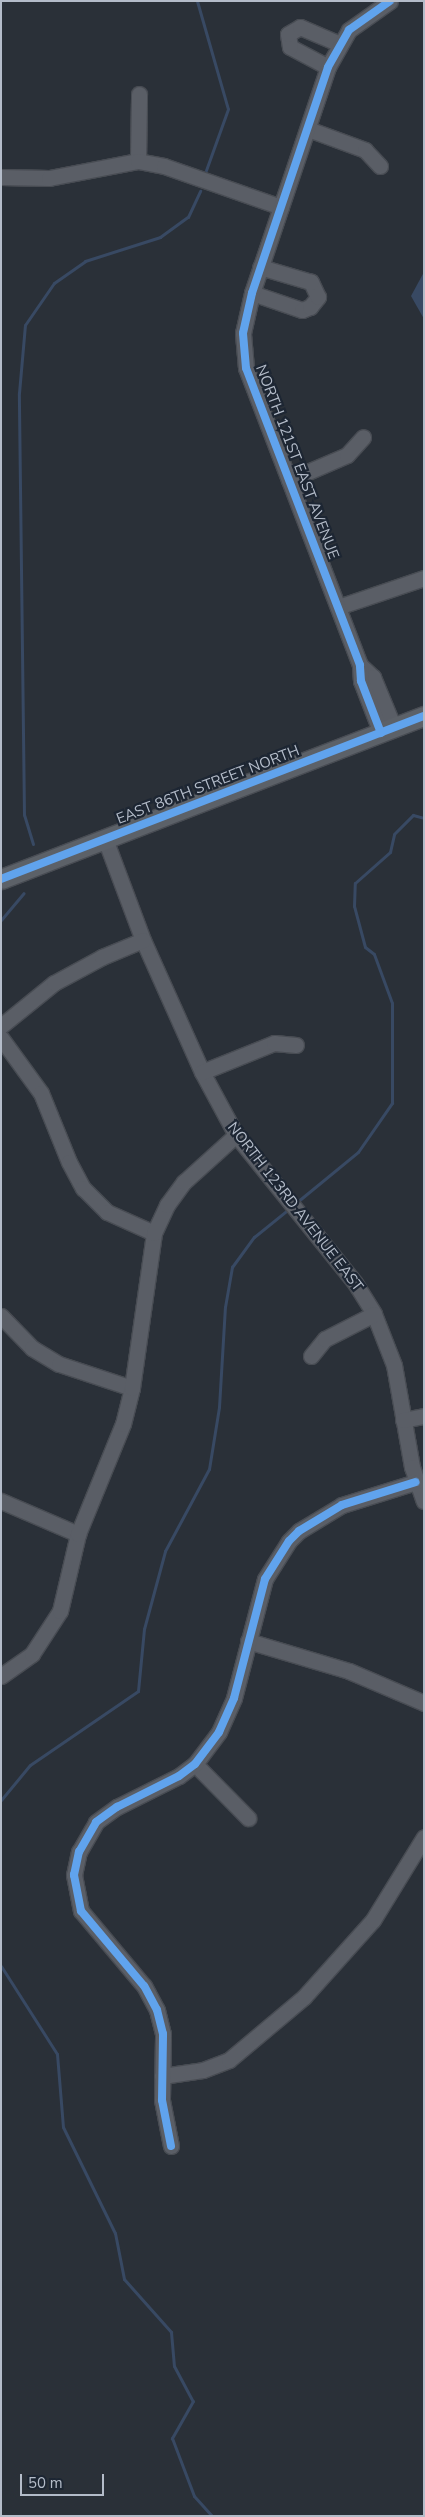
<!DOCTYPE html>
<html>
<head>
<meta charset="utf-8">
<style>
	body { margin:0 }
	#map { position:relative; width:425px; height:2517px; overflow:hidden; background:#2a3038; font-family:"Nunito Sans",sans-serif }
	div>[style] { position:absolute }
	.water>* { inset:0; background:#384963 }
	.stream>* { height:3px; margin:-1.5px; padding:0 1.5px; transform-origin:1.5px; border-radius:1.5px; background:#384963 }
	.roads { filter:drop-shadow(1px 0 #484c53) drop-shadow(-1px 0 #484c53) drop-shadow(0 1px #484c53) drop-shadow(0 -1px #484c53) }
	.minor>* { height:15px; margin:-7.5px; padding:0 7.5px; transform-origin:7.5px; border-radius:7.5px; background:#5a5e66 }
	.major>* { height:19px; margin:-9.5px; padding:0 9.5px; transform-origin:9.5px; border-radius:9.5px; background:#5c6168 }
	.cycleway>* { height:8px; margin:-4px; padding:0 4px; transform-origin:4px; border-radius:4px; background:#60a3ed }
	span { translate:-50% -50%; white-space:nowrap; text-align:center; line-height:1.15; -webkit-text-stroke:4.5px #1d2633; paint-order:stroke }
	.street-label { font-size:15px; color:#b4bcc9 }
	.frame { position:absolute; inset:0; border:2px solid #b4bcc9; pointer-events:none }
	.scale { position:absolute; left:20px; top:2474px; width:84px; height:22px; box-sizing:border-box; border:2px solid #b4bcc9; border-top:0; padding-left:6px; font-size:15px; line-height:18px; white-space:nowrap; color:#b4bcc9; -webkit-text-stroke:4px #1d2633; paint-order:stroke }
</style>
</head>
<body>
<div id="map">
	<div class="water">
		<i style="clip-path:polygon(424px 272px,424px 319px,411px 296px)"></i>
	</div>
	<div class="stream">
		<i style="left:197px;top:1px;width:112px;rotate:74deg"></i>
		<i style="left:228px;top:109px;width:65px;rotate:109.8deg"></i>
		<i style="left:33px;top:844px;width:30px;rotate:-107deg"></i>
		<i style="left:24px;top:815px;width:422px;rotate:-90.7deg"></i>
		<i style="left:19px;top:393px;width:68px;rotate:-85deg"></i>
		<i style="left:25px;top:325px;width:51px;rotate:-55.4deg"></i>
		<i style="left:54px;top:283px;width:38px;rotate:-35deg"></i>
		<i style="left:85px;top:261px;width:79px;rotate:-17.7deg"></i>
		<i style="left:160px;top:237px;width:34px;rotate:-36deg"></i>
		<i style="left:188px;top:217px;width:29px;rotate:-65deg"></i>
		<i style="left:1px;top:920px;width:35px;rotate:-50deg"></i>
		<i style="left:297px;top:1202px;width:79px;rotate:-39.3deg"></i>
		<i style="left:358px;top:1152px;width:60px;rotate:-55.2deg"></i>
		<i style="left:392px;top:1103px;width:100px;rotate:-90deg"></i>
		<i style="left:392px;top:1003px;width:52px;rotate:-110.2deg"></i>
		<i style="left:374px;top:954px;width:11px;rotate:-142deg"></i>
		<i style="left:365px;top:947px;width:42px;rotate:-105deg"></i>
		<i style="left:354px;top:906px;width:23px;rotate:-88deg"></i>
		<i style="left:355px;top:883px;width:47px;rotate:-41.5deg"></i>
		<i style="left:390px;top:852px;width:18px;rotate:-77deg"></i>
		<i style="left:394px;top:834px;width:27px;rotate:-45deg"></i>
		<i style="left:413px;top:815px;width:11px;rotate:15deg"></i>
		<i style="left:1px;top:1800px;width:45px;rotate:-50.4deg"></i>
		<i style="left:30px;top:1765px;width:131px;rotate:-34.4deg"></i>
		<i style="left:138px;top:1691px;width:62px;rotate:-84.5deg"></i>
		<i style="left:144px;top:1629px;width:81px;rotate:-74.9deg"></i>
		<i style="left:165px;top:1551px;width:93px;rotate:-61.8deg"></i>
		<i style="left:209px;top:1469px;width:63px;rotate:-80.8deg"></i>
		<i style="left:219px;top:1407px;width:100px;rotate:-86.6deg"></i>
		<i style="left:225px;top:1307px;width:41px;rotate:-80.1deg"></i>
		<i style="left:232px;top:1267px;width:37px;rotate:-54deg"></i>
		<i style="left:254px;top:1237px;width:46px;rotate:-38.9deg"></i>
		<i style="left:1px;top:1966px;width:104px;rotate:57.5deg"></i>
		<i style="left:57px;top:2054px;width:73px;rotate:85.3deg"></i>
		<i style="left:63px;top:2127px;width:118px;rotate:63.9deg"></i>
		<i style="left:115px;top:2233px;width:47px;rotate:78.9deg"></i>
		<i style="left:124px;top:2279px;width:71px;rotate:48.4deg"></i>
		<i style="left:171px;top:2332px;width:34px;rotate:85deg"></i>
		<i style="left:174px;top:2366px;width:40px;rotate:62deg"></i>
		<i style="left:193px;top:2401px;width:43px;rotate:119.6deg"></i>
		<i style="left:172px;top:2438px;width:62px;rotate:69.2deg"></i>
		<i style="left:194px;top:2496px;width:27px;rotate:48deg"></i>
	</div>
	<div class="roads">
		<div class="minor">
			<i style="left:328px;top:67px;width:43px;rotate:-152.2deg"></i>
			<i style="left:290px;top:47px;width:13px;rotate:-99deg"></i>
			<i style="left:288px;top:34px;width:14px;rotate:-30deg"></i>
			<i style="left:300px;top:27px;width:43px;rotate:23deg"></i>
			<i style="left:308px;top:129px;width:61px;rotate:20.2deg"></i>
			<i style="left:365px;top:150px;width:22px;rotate:47deg"></i>
			<i style="left:138px;top:161px;width:67px;rotate:-89.1deg"></i>
			<i style="left:1px;top:177px;width:48px;rotate:1.2deg"></i>
			<i style="left:49px;top:178px;width:91px;rotate:-10.8deg"></i>
			<i style="left:138px;top:161px;width:26px;rotate:11deg"></i>
			<i style="left:164px;top:166px;width:124px;rotate:19.3deg"></i>
			<i style="left:252px;top:293px;width:53px;rotate:18.8deg"></i>
			<i style="left:302px;top:310px;width:9px;rotate:-21deg"></i>
			<i style="left:310px;top:307px;width:13px;rotate:-51deg"></i>
			<i style="left:318px;top:297px;width:17px;rotate:-115deg"></i>
			<i style="left:311px;top:282px;width:53px;rotate:-163.6deg"></i>
			<i style="left:289px;top:480px;width:63px;rotate:-23.3deg"></i>
			<i style="left:347px;top:455px;width:24px;rotate:-48deg"></i>
			<i style="left:338px;top:607px;width:91px;rotate:-18.6deg"></i>
			<i style="left:360px;top:665px;width:18px;rotate:43deg"></i>
			<i style="left:373px;top:677px;width:55px;rotate:67.6deg"></i>
			<i style="left:381px;top:733px;width:56px;rotate:-111deg"></i>
			<i style="left:361px;top:681px;width:16px;rotate:-94deg"></i>
			<i style="left:360px;top:665px;width:318px;rotate:-111deg"></i>
			<i style="left:246px;top:368px;width:35px;rotate:-95deg"></i>
			<i style="left:243px;top:333px;width:41px;rotate:-77.3deg"></i>
			<i style="left:252px;top:293px;width:238px;rotate:-71.4deg"></i>
			<i style="left:328px;top:67px;width:43px;rotate:-60.4deg"></i>
			<i style="left:349px;top:30px;width:50px;rotate:-35.3deg"></i>
			<i style="left:105px;top:839px;width:108px;rotate:69.4deg"></i>
			<i style="left:143px;top:940px;width:145px;rotate:65.9deg"></i>
			<i style="left:202px;top:1072px;width:72px;rotate:61.6deg"></i>
			<i style="left:236px;top:1135px;width:190px;rotate:51.2deg"></i>
			<i style="left:355px;top:1283px;width:36px;rotate:58deg"></i>
			<i style="left:374px;top:1314px;width:55px;rotate:68.6deg"></i>
			<i style="left:394px;top:1365px;width:104px;rotate:80deg"></i>
			<i style="left:412px;top:1467px;width:36px;rotate:71deg"></i>
			<i style="left:1px;top:1026px;width:68px;rotate:-39.1deg"></i>
			<i style="left:54px;top:983px;width:55px;rotate:-28.4deg"></i>
			<i style="left:102px;top:957px;width:44px;rotate:-22.5deg"></i>
			<i style="left:1px;top:1038px;width:68px;rotate:54deg"></i>
			<i style="left:41px;top:1093px;width:74px;rotate:67.9deg"></i>
			<i style="left:69px;top:1162px;width:30px;rotate:62deg"></i>
			<i style="left:83px;top:1188px;width:34px;rotate:45deg"></i>
			<i style="left:107px;top:1212px;width:51px;rotate:24.1deg"></i>
			<i style="left:202px;top:1072px;width:78px;rotate:-21.9deg"></i>
			<i style="left:274px;top:1043px;width:22px;rotate:5deg"></i>
			<i style="left:1px;top:1316px;width:45px;rotate:45.9deg"></i>
			<i style="left:32px;top:1348px;width:31px;rotate:31deg"></i>
			<i style="left:59px;top:1364px;width:77px;rotate:18.2deg"></i>
			<i style="left:311px;top:1356px;width:22px;rotate:-51deg"></i>
			<i style="left:325px;top:1339px;width:55px;rotate:-27deg"></i>
			<i style="left:403px;top:1420px;width:21px;rotate:-11deg"></i>
			<i style="left:1px;top:1501px;width:84px;rotate:23.2deg"></i>
			<i style="left:248px;top:1641px;width:105px;rotate:16.5deg"></i>
			<i style="left:349px;top:1671px;width:82px;rotate:23.1deg"></i>
			<i style="left:1px;top:1676px;width:38px;rotate:-35deg"></i>
			<i style="left:32px;top:1654px;width:51px;rotate:-56.9deg"></i>
			<i style="left:60px;top:1611px;width:79px;rotate:-76.8deg"></i>
			<i style="left:78px;top:1534px;width:119px;rotate:-67.8deg"></i>
			<i style="left:123px;top:1424px;width:37px;rotate:-76deg"></i>
			<i style="left:132px;top:1388px;width:157px;rotate:-81.9deg"></i>
			<i style="left:154px;top:1233px;width:31px;rotate:-65deg"></i>
			<i style="left:167px;top:1205px;width:29px;rotate:-54deg"></i>
			<i style="left:184px;top:1182px;width:70px;rotate:-42.1deg"></i>
			<i style="left:195px;top:1764px;width:76px;rotate:45.5deg"></i>
			<i style="left:162px;top:2076px;width:41px;rotate:-8.3deg"></i>
			<i style="left:203px;top:2070px;width:28px;rotate:-21deg"></i>
			<i style="left:229px;top:2060px;width:98px;rotate:-40deg"></i>
			<i style="left:304px;top:1997px;width:103px;rotate:-48.1deg"></i>
			<i style="left:373px;top:1920px;width:97px;rotate:-58.4deg"></i>
			<i style="left:171px;top:2146px;width:47px;rotate:-101.1deg"></i>
			<i style="left:162px;top:2100px;width:66px;rotate:-89.1deg"></i>
			<i style="left:163px;top:2034px;width:25px;rotate:-104deg"></i>
			<i style="left:157px;top:2010px;width:27px;rotate:-118deg"></i>
			<i style="left:144px;top:1986px;width:98px;rotate:-130deg"></i>
			<i style="left:81px;top:1911px;width:37px;rotate:-101deg"></i>
			<i style="left:74px;top:1875px;width:24px;rotate:-78deg"></i>
			<i style="left:79px;top:1852px;width:34px;rotate:-60deg"></i>
			<i style="left:96px;top:1822px;width:26px;rotate:-36deg"></i>
			<i style="left:117px;top:1807px;width:69px;rotate:-26.6deg"></i>
			<i style="left:179px;top:1776px;width:20px;rotate:-37deg"></i>
			<i style="left:195px;top:1764px;width:40px;rotate:-53deg"></i>
			<i style="left:219px;top:1732px;width:37px;rotate:-66deg"></i>
			<i style="left:234px;top:1698px;width:123px;rotate:-75.4deg"></i>
			<i style="left:265px;top:1579px;width:45px;rotate:-57.7deg"></i>
			<i style="left:289px;top:1541px;width:14px;rotate:-45deg"></i>
			<i style="left:299px;top:1531px;width:50px;rotate:-31.2deg"></i>
			<i style="left:342px;top:1505px;width:77px;rotate:-17.3deg"></i>
		</div>
		<div class="major">
			<i style="left:1px;top:879px;width:453px;rotate:-21.1deg"></i>
		</div>
	</div>
	<div class="cycleway">
		<i style="left:381px;top:733px;width:56px;rotate:-111deg"></i>
		<i style="left:361px;top:681px;width:16px;rotate:-94deg"></i>
		<i style="left:360px;top:665px;width:318px;rotate:-111deg"></i>
		<i style="left:246px;top:368px;width:35px;rotate:-95deg"></i>
		<i style="left:243px;top:333px;width:41px;rotate:-77.3deg"></i>
		<i style="left:252px;top:293px;width:238px;rotate:-71.4deg"></i>
		<i style="left:328px;top:67px;width:43px;rotate:-60.4deg"></i>
		<i style="left:349px;top:30px;width:50px;rotate:-35.3deg"></i>
		<i style="left:1px;top:879px;width:453px;rotate:-21.1deg"></i>
		<i style="left:171px;top:2146px;width:47px;rotate:-101.1deg"></i>
		<i style="left:162px;top:2100px;width:66px;rotate:-89.1deg"></i>
		<i style="left:163px;top:2034px;width:25px;rotate:-104deg"></i>
		<i style="left:157px;top:2010px;width:27px;rotate:-118deg"></i>
		<i style="left:144px;top:1986px;width:98px;rotate:-130deg"></i>
		<i style="left:81px;top:1911px;width:37px;rotate:-101deg"></i>
		<i style="left:74px;top:1875px;width:24px;rotate:-78deg"></i>
		<i style="left:79px;top:1852px;width:34px;rotate:-60deg"></i>
		<i style="left:96px;top:1822px;width:26px;rotate:-36deg"></i>
		<i style="left:117px;top:1807px;width:69px;rotate:-26.6deg"></i>
		<i style="left:179px;top:1776px;width:20px;rotate:-37deg"></i>
		<i style="left:195px;top:1764px;width:40px;rotate:-53deg"></i>
		<i style="left:219px;top:1732px;width:37px;rotate:-66deg"></i>
		<i style="left:234px;top:1698px;width:123px;rotate:-75.4deg"></i>
		<i style="left:265px;top:1579px;width:45px;rotate:-57.7deg"></i>
		<i style="left:289px;top:1541px;width:14px;rotate:-45deg"></i>
		<i style="left:299px;top:1531px;width:50px;rotate:-31.2deg"></i>
		<i style="left:342px;top:1505px;width:77px;rotate:-17.3deg"></i>
	</div>
	<div class="street-label">
		<span style="left:297px;top:462px;rotate:69deg">NORTH 121ST EAST AVENUE</span>
		<span style="left:208px;top:785px;rotate:-21deg">EAST 86TH STREET NORTH</span>
		<span style="left:295px;top:1207px;rotate:52deg">NORTH 123RD AVENUE EAST</span>
	</div>
	<div class="frame"></div>
	<div class="scale">50 m</div>
</div>
</body>
</html>
